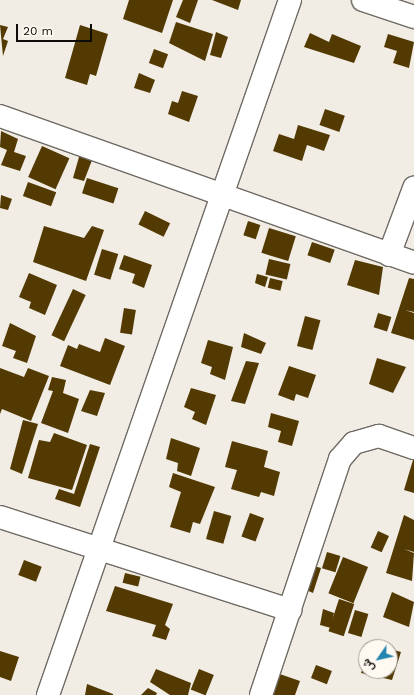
<!DOCTYPE html>
<html>
<head>
<meta charset="utf-8">
<style>
	body { margin:0 }
	#map { position:relative; width:414px; height:695px; overflow:hidden; background:#f1ece4; font-family:"Work Sans",Vazirmatn,sans-serif }
	div>[style] { position:absolute }
	.building>* { inset:0; background:#533a02; transform-origin:0 0 }
	.roads { filter:drop-shadow(1px 0 #6f6b64) drop-shadow(-1px 0 #6f6b64) drop-shadow(0 1px #6f6b64) drop-shadow(0 -1px #6f6b64) }
	.street>* { height:22px; margin:-11px; padding:0 11px; transform-origin:11px; border-radius:11px; background:#fff }
	span { translate:-50% -50%; white-space:nowrap; text-align:center; line-height:1.15; -webkit-text-stroke:4px #fef9f1; paint-order:stroke }
	.north { position:absolute; left:358px; top:639px; width:40px; height:40px; box-sizing:border-box; background:#fef9f1; border:1px solid #9e9a94; border-radius:50%; rotate:236deg; font-size:11px; font-weight:700; line-height:16px; text-align:center; color:#0d0c09 }
	.north::after { content:''; display:block; margin:auto; width:14px; height:18px; background:#2184af; clip-path:polygon(50% 0,100% 100%,50% 72%,0 100%) }
	.scale { position:absolute; left:16px; top:24px; width:76px; height:18px; box-sizing:border-box; border:2px solid #0d0c09; border-top:0; padding-left:5px; font-size:12px; line-height:14px; white-space:nowrap; color:#0d0c09; -webkit-text-stroke:3px #fef9f1; paint-order:stroke }
</style>
</head>
<body>
<div id="map">
	<div class="building">
		<i style="clip-path:polygon(129px 0,173px 0,162px 33px,123px 19px)"></i>
		<i style="clip-path:polygon(183px 0,198px 0,190px 23px,176px 17px)"></i>
		<i style="clip-path:polygon(212px 0,241px 0,238px 10px)"></i>
		<i style="clip-path:polygon(176px 22px,213px 34px,205px 61px,169px 43px)"></i>
		<i style="clip-path:polygon(0 25px,8px 27px,3px 39px,8px 41px,3px 56px)"></i>
		<i style="clip-path:polygon(80px 25px,108px 34px,96px 76px,90px 74px,87px 85px,65px 78px)"></i>
		<i style="clip-path:polygon(216px 32px,228px 37px,221px 58px,210px 55px)"></i>
		<i style="clip-path:polygon(310px 33px,329px 42px,332px 34px,361px 46px,354px 63px,304px 47px)"></i>
		<i style="clip-path:polygon(388px 34px,414px 42px,409px 68px,393px 63px,397px 51px,384px 47px)"></i>
		<i style="left:154px;top:49px;width:15px;height:15px;rotate:20deg"></i>
		<i style="clip-path:polygon(139px 73px,155px 80px,150px 93px,134px 88px)"></i>
		<i style="clip-path:polygon(182px 91px,198px 96px,189px 122px,168px 114px,172px 101px,178px 103px)"></i>
		<i style="left:325px;top:109px;width:21px;height:17px;rotate:19deg"></i>
		<i style="clip-path:polygon(298px 125px,330px 135px,324px 151px,307px 145px,302px 161px,273px 151px,279px 134px,294px 139px)"></i>
		<i style="clip-path:polygon(1px 131px,18px 139px,14px 152px,26px 156px,20px 171px,1px 165px,7px 150px,0 147px)"></i>
		<i style="left:42px;top:146px;width:30px;height:34px;rotate:24deg"></i>
		<i style="clip-path:polygon(81px 150px,94px 155px,84px 181px,73px 178px)"></i>
		<i style="left:87px;top:178px;width:33px;height:16px;rotate:18deg"></i>
		<i style="left:28px;top:182px;width:30px;height:15px;rotate:20deg"></i>
		<i style="clip-path:polygon(1px 195px,12px 199px,8px 210px,0 208px)"></i>
		<i style="left:145px;top:211px;width:28px;height:15px;rotate:26deg"></i>
		<i style="left:248px;top:221px;width:13px;height:15px;rotate:18deg"></i>
		<i style="clip-path:polygon(44px 226px,84px 238px,92px 226px,104px 230px,86px 281px,33px 262px)"></i>
		<i style="left:269px;top:228px;width:28px;height:26px;rotate:17deg"></i>
		<i style="left:312px;top:242px;width:24px;height:14px;rotate:19deg"></i>
		<i style="left:102px;top:249px;width:17px;height:27px;rotate:17deg"></i>
		<i style="clip-path:polygon(124px 255px,152px 265px,144px 288px,132px 283px,135px 274px,119px 269px)"></i>
		<i style="left:269px;top:259px;width:22px;height:16px;rotate:13deg"></i>
		<i style="clip-path:polygon(355px 260px,383px 267px,379px 295px,347px 285px)"></i>
		<i style="clip-path:polygon(29px 273px,57px 285px,45px 315px,29px 308px,31px 302px,19px 297px)"></i>
		<i style="clip-path:polygon(257px 274px,268px 277px,265px 287px,255px 283px)"></i>
		<i style="left:270px;top:278px;width:13px;height:10px;rotate:13deg"></i>
		<i style="clip-path:polygon(409px 278px,414px 279px,414px 312px,405px 310px,414px 313px,414px 340px,391px 333px)"></i>
		<i style="left:73px;top:289px;width:14px;height:51px;rotate:25deg"></i>
		<i style="left:124px;top:308px;width:12px;height:25px;rotate:9deg"></i>
		<i style="left:378px;top:313px;width:14px;height:15px;rotate:17deg"></i>
		<i style="left:305px;top:316px;width:16px;height:31px;rotate:15deg"></i>
		<i style="clip-path:polygon(10px 323px,36px 336px,27px 363px,13px 358px,16px 351px,2px 346px)"></i>
		<i style="clip-path:polygon(244px 333px,266px 343px,261px 354px,241px 347px)"></i>
		<i style="clip-path:polygon(105px 338px,125px 346px,110px 385px,60px 366px,68px 345px,77px 349px,79px 344px,100px 352px)"></i>
		<i style="clip-path:polygon(208px 340px,233px 347px,225px 380px,210px 374px,212px 367px,201px 363px)"></i>
		<i style="clip-path:polygon(377px 358px,406px 367px,393px 393px,369px 384px)"></i>
		<i style="clip-path:polygon(246px 361px,259px 363px,245px 404px,231px 401px)"></i>
		<i style="clip-path:polygon(289px 366px,316px 375px,308px 398px,296px 394px,294px 401px,278px 395px)"></i>
		<i style="clip-path:polygon(0 368px,24px 377px,28px 368px,49px 376px,31px 421px,2px 409px,0 414px)"></i>
		<i style="clip-path:polygon(52px 377px,66px 380px,63px 393px,79px 399px,68px 433px,41px 423px,53px 391px,48px 390px)"></i>
		<i style="clip-path:polygon(191px 388px,216px 395px,206px 425px,192px 419px,195px 412px,184px 407px)"></i>
		<i style="clip-path:polygon(90px 390px,105px 393px,97px 416px,81px 411px)"></i>
		<i style="clip-path:polygon(271px 413px,299px 421px,292px 446px,278px 442px,281px 431px,268px 427px)"></i>
		<i style="clip-path:polygon(23px 420px,38px 424px,22px 474px,10px 469px)"></i>
		<i style="clip-path:polygon(54px 433px,87px 445px,72px 490px,28px 478px,39px 440px,50px 442px)"></i>
		<i style="clip-path:polygon(171px 438px,200px 448px,191px 476px,177px 471px,178px 463px,166px 459px)"></i>
		<i style="clip-path:polygon(232px 441px,268px 451px,264px 467px,280px 472px,274px 496px,261px 492px,259px 497px,231px 489px,237px 470px,225px 467px)"></i>
		<i style="clip-path:polygon(90px 444px,100px 447px,80px 507px,55px 499px,59px 489px,74px 494px)"></i>
		<i style="clip-path:polygon(413px 460px,414px 460px,414px 493px,404px 490px)"></i>
		<i style="clip-path:polygon(173px 473px,215px 487px,200px 524px,193px 522px,190px 533px,170px 527px,181px 492px,169px 487px)"></i>
		<i style="left:214px;top:511px;width:18px;height:29px;rotate:16deg"></i>
		<i style="left:250px;top:513px;width:15px;height:25px;rotate:20deg"></i>
		<i style="clip-path:polygon(404px 515px,414px 520px,414px 552px,404px 549px,414px 553px,412px 581px,386px 573px)"></i>
		<i style="left:378px;top:531px;width:12px;height:18px;rotate:24deg"></i>
		<i style="left:327px;top:552px;width:14px;height:17px;rotate:17deg"></i>
		<i style="left:343px;top:557px;width:27px;height:39px;rotate:22deg"></i>
		<i style="left:24px;top:560px;width:19px;height:16px;rotate:21deg"></i>
		<i style="clip-path:polygon(311px 565px,321px 568px,313px 593px,302px 588px)"></i>
		<i style="left:125px;top:573px;width:16px;height:10px;rotate:14deg"></i>
		<i style="clip-path:polygon(115px 586px,173px 604px,165px 625px,170px 629px,166px 640px,152px 636px,156px 625px,106px 611px)"></i>
		<i style="clip-path:polygon(392px 592px,414px 602px,409px 627px,383px 617px)"></i>
		<i style="left:339px;top:599px;width:16px;height:34px;rotate:18deg"></i>
		<i style="clip-path:polygon(323px 609px,334px 613px,331px 628px,320px 625px)"></i>
		<i style="left:355px;top:610px;width:14px;height:24px;rotate:17deg"></i>
		<i style="clip-path:polygon(390px 649px,401px 652px,392px 680px,361px 673px,366px 659px,366px 671px,390px 671px)"></i>
		<i style="clip-path:polygon(0 651px,19px 657px,11px 681px,0 677px)"></i>
		<i style="left:316px;top:665px;width:17px;height:14px;rotate:21deg"></i>
		<i style="clip-path:polygon(156px 669px,191px 683px,188px 695px,170px 695px,150px 682px)"></i>
		<i style="left:199px;top:669px;width:16px;height:22px;rotate:22deg"></i>
		<i style="clip-path:polygon(271px 671px,300px 681px,295px 695px,263px 695px)"></i>
		<i style="clip-path:polygon(87px 684px,113px 694px,113px 695px,85px 695px)"></i>
		<i style="clip-path:polygon(148px 688px,157px 693px,156px 695px,141px 695px)"></i>
	</div>
	<div class="roads">
		<div class="street">
			<i style="left:363px;top:0;width:54px;rotate:18.4deg"></i>
			<i style="left:0;top:116px;width:439px;rotate:19.5deg"></i>
			<i style="left:389px;top:255px;width:72px;rotate:-69.5deg"></i>
			<i style="left:0;top:517px;width:305px;rotate:17.8deg"></i>
			<i style="left:48px;top:695px;width:736px;rotate:-70.8deg"></i>
			<i style="left:261px;top:695px;width:249px;rotate:-71.5deg"></i>
			<i style="left:340px;top:459px;width:21px;rotate:-49deg"></i>
			<i style="left:354px;top:443px;width:26px;rotate:-16deg"></i>
			<i style="left:379px;top:436px;width:37px;rotate:19deg"></i>
		</div>
	</div>
	<div class="north">ش</div>
	<div class="scale">20 m</div>
</div>
</body>
</html>
